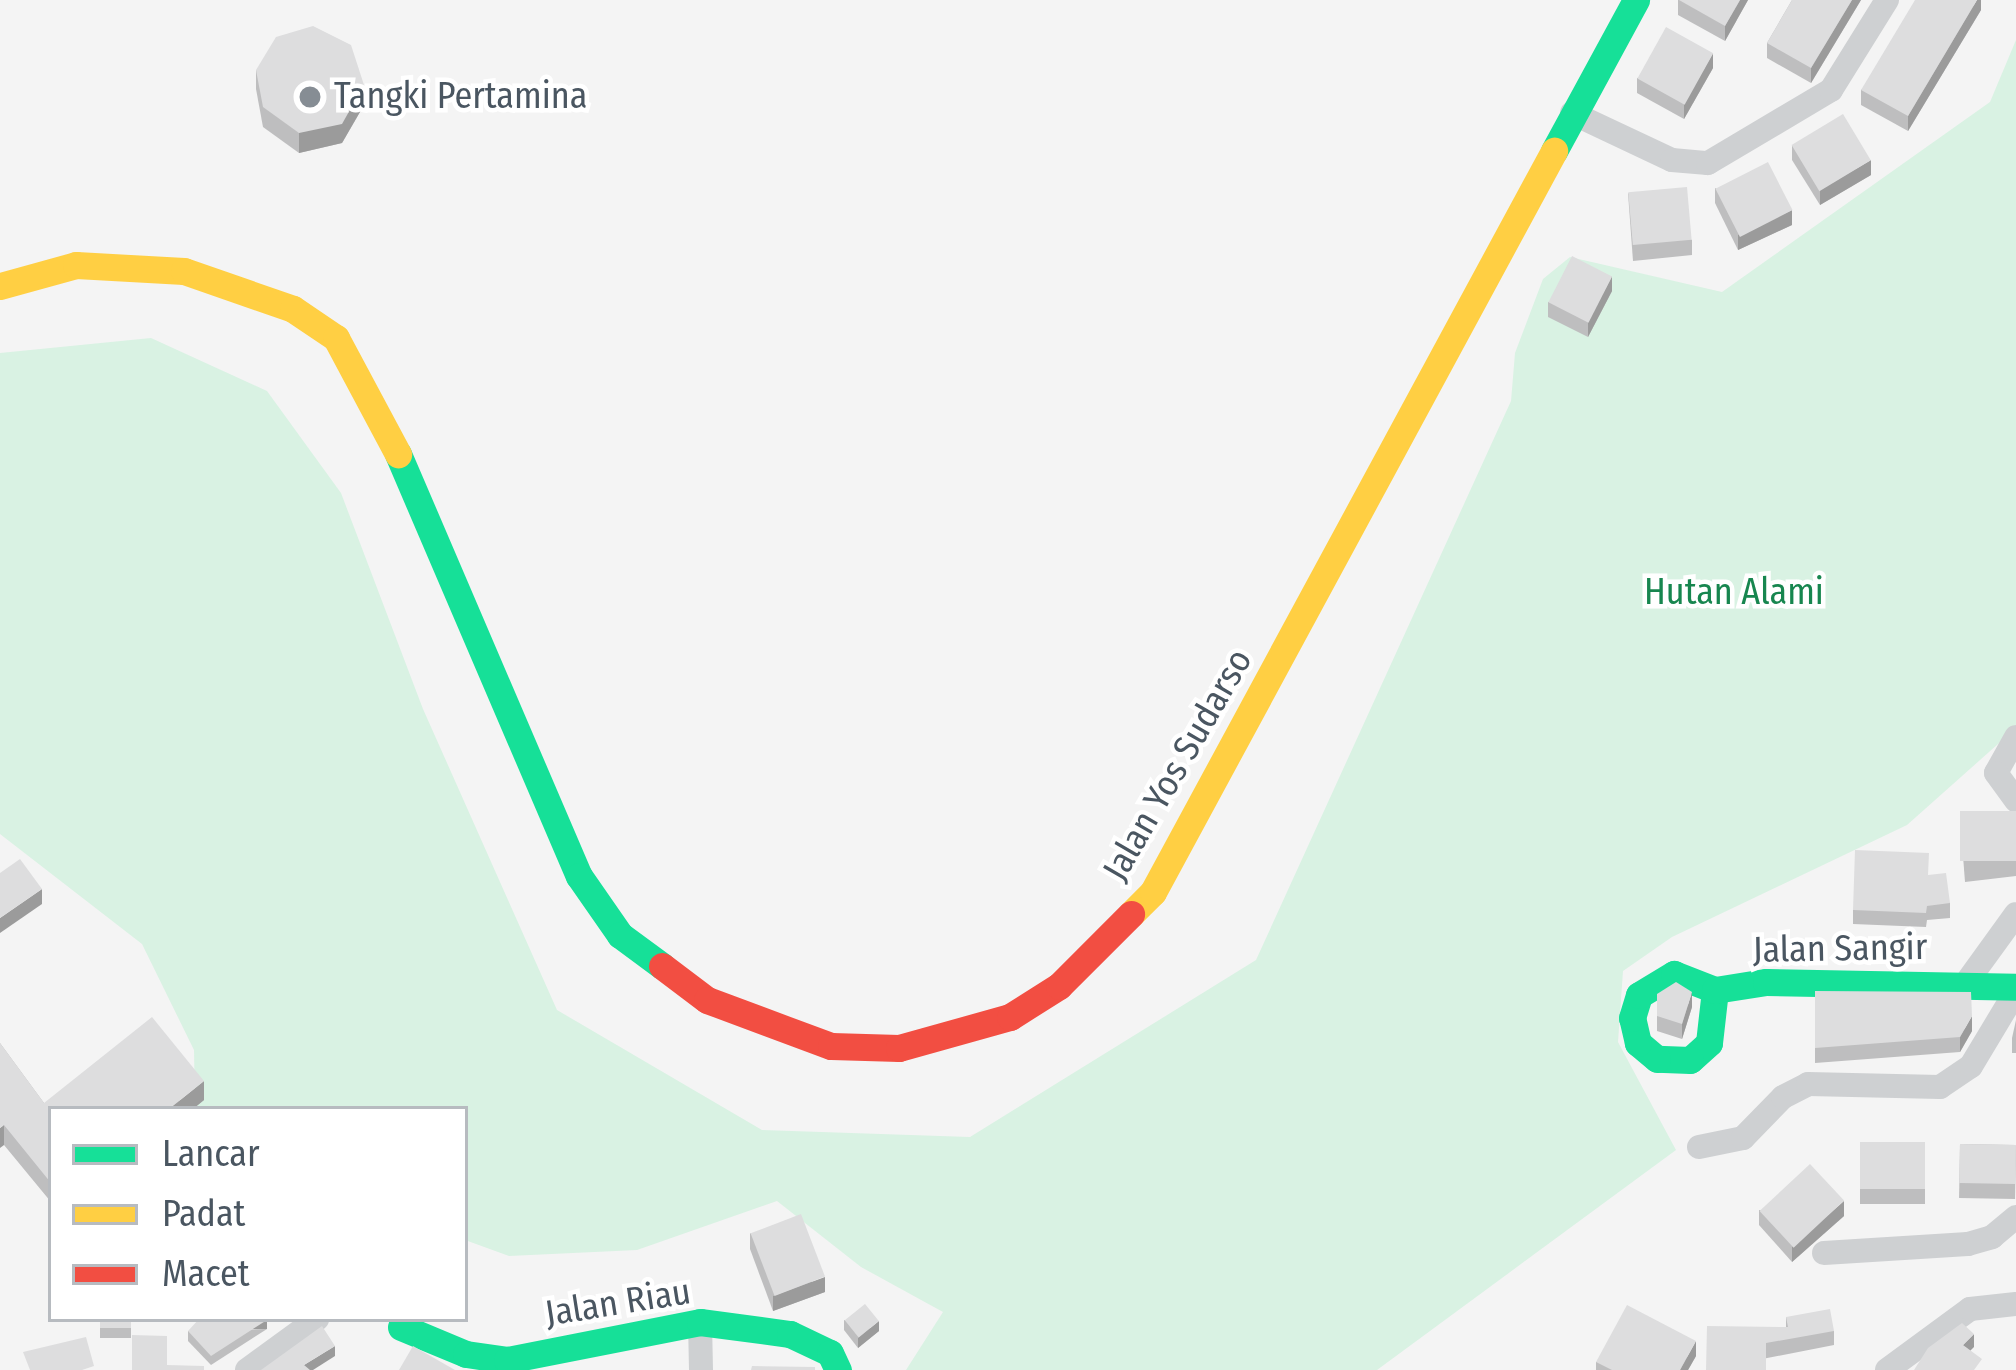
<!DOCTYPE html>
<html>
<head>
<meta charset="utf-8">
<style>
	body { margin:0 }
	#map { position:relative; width:2016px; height:1370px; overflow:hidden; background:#f4f4f4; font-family:"Fira Sans Condensed",sans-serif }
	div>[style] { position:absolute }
	.green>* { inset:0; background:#d9f2e3 }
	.street>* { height:24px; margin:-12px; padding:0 12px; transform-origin:12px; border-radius:12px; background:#ced0d2 }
	.fast>* { height:27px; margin:-13.5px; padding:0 13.5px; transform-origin:13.5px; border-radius:13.5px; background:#16e098 }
	.slow>* { height:27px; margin:-13.5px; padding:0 13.5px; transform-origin:13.5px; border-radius:13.5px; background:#ffcf43 }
	.jam>* { height:27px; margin:-13.5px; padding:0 13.5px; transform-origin:13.5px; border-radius:13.5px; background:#f24e42 }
	.wall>* { inset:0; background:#bebebf; transform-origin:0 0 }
	.shaded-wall>* { inset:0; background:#9b9b9b; transform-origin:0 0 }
	.building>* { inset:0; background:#ddddde; transform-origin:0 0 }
	.dots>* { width:33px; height:33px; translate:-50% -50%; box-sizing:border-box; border:6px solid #fff; border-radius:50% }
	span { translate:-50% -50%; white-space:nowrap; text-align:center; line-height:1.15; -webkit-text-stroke:9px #fff; paint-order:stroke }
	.poi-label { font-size:36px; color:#4a5661 }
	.left { translate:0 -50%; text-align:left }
	.park-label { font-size:36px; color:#17864f }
	.street-label { font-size:36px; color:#4a5661 }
	.legend { position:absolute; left:48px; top:1106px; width:420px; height:216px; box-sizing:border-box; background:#fff; border:3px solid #b7bbc0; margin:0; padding:15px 21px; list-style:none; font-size:36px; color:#4a5661 }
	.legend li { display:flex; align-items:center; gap:24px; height:60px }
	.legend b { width:60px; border:3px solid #b7bbc0 }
</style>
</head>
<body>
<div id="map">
	<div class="green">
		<i style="clip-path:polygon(2016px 40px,2016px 728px,1907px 825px,1672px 937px,1623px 971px,1618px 1042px,1676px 1150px,1377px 1370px,906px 1370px,943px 1312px,861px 1267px,777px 1201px,637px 1250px,509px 1256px,465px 1240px,465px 1109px,195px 1109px,194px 1050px,142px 944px,0 834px,0 353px,151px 338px,267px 391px,341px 493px,423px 709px,557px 1010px,762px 1130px,970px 1137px,1256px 960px,1511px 401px,1515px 353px,1543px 279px,1570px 257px,1722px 292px,1990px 102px)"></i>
	</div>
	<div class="street">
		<i style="left:1572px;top:113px;width:110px;rotate:25.2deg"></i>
		<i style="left:1672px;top:160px;width:36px;rotate:5deg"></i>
		<i style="left:1708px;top:163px;width:143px;rotate:-30.7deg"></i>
		<i style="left:1831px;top:90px;width:106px;rotate:-58.1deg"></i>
		<i style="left:2016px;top:737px;width:41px;rotate:119.1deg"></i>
		<i style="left:1996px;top:773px;width:34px;rotate:54deg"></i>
		<i style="left:1966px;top:983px;width:85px;rotate:-54.1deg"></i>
		<i style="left:1699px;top:1147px;width:45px;rotate:-11.6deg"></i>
		<i style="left:1743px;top:1138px;width:57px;rotate:-45.7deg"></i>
		<i style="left:1783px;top:1097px;width:28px;rotate:-27deg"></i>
		<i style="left:1808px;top:1084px;width:132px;rotate:1.3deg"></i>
		<i style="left:1940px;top:1087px;width:37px;rotate:-34deg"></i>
		<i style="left:1971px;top:1066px;width:87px;rotate:-59deg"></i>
		<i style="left:1824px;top:1253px;width:144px;rotate:-3.6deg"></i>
		<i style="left:1968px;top:1244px;width:25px;rotate:-16deg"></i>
		<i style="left:1992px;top:1237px;width:31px;rotate:-40deg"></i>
		<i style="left:700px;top:1322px;width:48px;rotate:88.8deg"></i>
		<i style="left:247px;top:1370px;width:87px;rotate:-36.1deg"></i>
		<i style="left:1887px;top:1370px;width:103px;rotate:-36.3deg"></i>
		<i style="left:1970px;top:1309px;width:46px;rotate:-6.2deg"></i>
	</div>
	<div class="fast">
		<i style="left:1554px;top:151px;width:172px;rotate:-61.5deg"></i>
		<i style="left:398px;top:454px;width:459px;rotate:66.8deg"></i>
		<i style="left:579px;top:876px;width:72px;rotate:55.2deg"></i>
		<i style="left:620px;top:935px;width:52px;rotate:36.4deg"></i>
		<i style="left:1715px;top:990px;width:53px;rotate:96.5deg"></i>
		<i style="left:1709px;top:1043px;width:25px;rotate:138deg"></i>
		<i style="left:1690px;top:1060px;width:33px;rotate:-178deg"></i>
		<i style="left:1657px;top:1059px;width:25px;rotate:-140deg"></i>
		<i style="left:1638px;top:1043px;width:26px;rotate:-103deg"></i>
		<i style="left:1632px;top:1018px;width:24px;rotate:-73deg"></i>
		<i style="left:1639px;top:995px;width:41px;rotate:-31deg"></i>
		<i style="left:1674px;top:974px;width:44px;rotate:21.3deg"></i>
		<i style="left:1715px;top:990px;width:52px;rotate:-8.9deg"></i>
		<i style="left:1766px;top:982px;width:250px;rotate:1.1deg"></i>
		<i style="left:401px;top:1327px;width:70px;rotate:22.6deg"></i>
		<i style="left:466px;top:1354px;width:41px;rotate:8.3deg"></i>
		<i style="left:507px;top:1360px;width:197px;rotate:-11.1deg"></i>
		<i style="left:700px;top:1322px;width:91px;rotate:7.6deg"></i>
		<i style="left:790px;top:1334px;width:44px;rotate:25.4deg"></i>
		<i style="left:830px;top:1353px;width:19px;rotate:65deg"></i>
	</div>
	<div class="slow">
		<i style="left:0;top:286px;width:79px;rotate:-15.4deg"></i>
		<i style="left:76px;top:265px;width:108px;rotate:3.2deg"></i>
		<i style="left:184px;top:271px;width:115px;rotate:19.2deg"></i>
		<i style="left:293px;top:309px;width:52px;rotate:34deg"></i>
		<i style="left:336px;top:338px;width:132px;rotate:61.9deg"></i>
		<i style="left:1131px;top:914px;width:31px;rotate:-45deg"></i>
		<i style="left:1153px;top:892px;width:843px;rotate:-61.58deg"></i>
	</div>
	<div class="jam">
		<i style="left:662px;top:966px;width:56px;rotate:37.1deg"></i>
		<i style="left:707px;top:1000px;width:132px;rotate:20.4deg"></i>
		<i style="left:831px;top:1046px;width:68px;rotate:1.7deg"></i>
		<i style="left:899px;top:1048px;width:115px;rotate:-15.6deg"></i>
		<i style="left:1010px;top:1017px;width:58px;rotate:-32.3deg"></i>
		<i style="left:1059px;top:986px;width:102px;rotate:-45deg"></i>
	</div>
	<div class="wall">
		<i style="clip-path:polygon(1678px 0,1748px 0,1725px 41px,1678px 15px)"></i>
		<i style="clip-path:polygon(1792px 0,1861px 0,1811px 83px,1767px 58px,1767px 43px)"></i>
		<i style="clip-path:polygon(1981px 0,1981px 10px,1908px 131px,1861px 105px,1861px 90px)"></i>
		<i style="clip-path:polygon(1713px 68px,1684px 119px,1637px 93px,1637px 78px)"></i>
		<i style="clip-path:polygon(256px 70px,364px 105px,342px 143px,299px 153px,263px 127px,256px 89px)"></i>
		<i style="clip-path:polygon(1792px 145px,1871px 175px,1820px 205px,1792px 160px)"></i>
		<i style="clip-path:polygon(1715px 188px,1792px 225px,1738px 250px,1715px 203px)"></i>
		<i style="clip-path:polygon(1628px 193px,1692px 240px,1692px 255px,1633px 261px)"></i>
		<i style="clip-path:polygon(1612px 291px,1588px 337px,1548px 317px,1548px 302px)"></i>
		<i style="clip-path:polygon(2016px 811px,2016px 876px,1965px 882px,1960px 817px)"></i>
		<i style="clip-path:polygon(1928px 875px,1950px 903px,1950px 918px,1927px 920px,1926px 927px,1853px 924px,1853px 910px)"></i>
		<i style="clip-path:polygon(1815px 991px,1972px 1031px,1960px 1052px,1815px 1063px)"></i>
		<i style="clip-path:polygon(1657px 994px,1692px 1007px,1682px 1039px,1657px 1031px)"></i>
		<i style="clip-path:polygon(2016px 1020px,2016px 1053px,2012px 1053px,2012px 1038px)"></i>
		<i style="clip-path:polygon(0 1043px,44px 1103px,204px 1100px,193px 1109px,51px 1109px,51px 1202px,4px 1145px)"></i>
		<i style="left:1860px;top:1142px;width:65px;height:62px"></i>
		<i style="left:1960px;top:1144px;width:56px;height:54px;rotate:1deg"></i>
		<i style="clip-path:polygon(1759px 1210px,1844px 1216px,1792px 1262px,1759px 1225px)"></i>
		<i style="clip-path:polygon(750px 1233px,825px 1292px,773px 1311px,750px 1249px)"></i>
		<i style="clip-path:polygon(1786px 1317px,1834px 1331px,1834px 1345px,1706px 1370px,1786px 1327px)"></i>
		<i style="left:100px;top:1319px;width:31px;height:19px"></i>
		<i style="clip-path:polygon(844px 1320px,879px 1331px,858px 1348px,844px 1330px)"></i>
		<i style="clip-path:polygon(267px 1329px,211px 1365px,188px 1341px,188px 1331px)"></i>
		<i style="clip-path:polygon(1696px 1356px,1688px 1370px,1596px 1370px,1596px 1362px)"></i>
	</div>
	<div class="shaded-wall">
		<i style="clip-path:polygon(1740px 0,1748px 0,1725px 41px,1725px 26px)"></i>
		<i style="clip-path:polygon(1852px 0,1861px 0,1811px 83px,1811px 68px)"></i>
		<i style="clip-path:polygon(1977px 0,1981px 0,1981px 10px,1908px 131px,1908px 116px)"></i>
		<i style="clip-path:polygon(1713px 53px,1713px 68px,1684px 119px,1684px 104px)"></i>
		<i style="clip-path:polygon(364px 85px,364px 105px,342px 143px,299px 153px,299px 133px)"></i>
		<i style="clip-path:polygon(1871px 160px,1871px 175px,1820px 205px,1820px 190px)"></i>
		<i style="clip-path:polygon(1792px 210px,1792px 225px,1738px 250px,1738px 235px)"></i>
		<i style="clip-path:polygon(1612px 276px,1612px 291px,1588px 337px,1588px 322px)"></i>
		<i style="clip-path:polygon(42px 889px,42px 904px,0 933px,0 918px)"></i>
		<i style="clip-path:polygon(1692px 992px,1692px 1007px,1682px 1039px,1682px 1024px)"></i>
		<i style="clip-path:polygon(1972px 1016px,1972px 1031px,1960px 1052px,1960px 1037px)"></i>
		<i style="clip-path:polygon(204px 1081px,204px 1100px,193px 1109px,169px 1109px)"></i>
		<i style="clip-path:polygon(4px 1125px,4px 1145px,0 1148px,0 1128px)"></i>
		<i style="clip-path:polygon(1844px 1201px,1844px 1216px,1792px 1262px,1792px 1247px)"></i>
		<i style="clip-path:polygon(825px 1277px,825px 1292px,773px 1311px,773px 1296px)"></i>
		<i style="left:267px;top:1320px;width:9px;height:67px;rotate:90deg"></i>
		<i style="clip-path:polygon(879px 1321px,879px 1331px,858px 1348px,858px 1338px)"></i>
		<i style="clip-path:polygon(1974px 1334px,1974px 1347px,1963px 1358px,1963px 1345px)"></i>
		<i style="clip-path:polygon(1696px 1341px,1696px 1356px,1688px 1370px,1680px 1370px)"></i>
		<i style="clip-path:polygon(335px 1346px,335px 1356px,313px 1370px,304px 1370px,304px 1365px)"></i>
	</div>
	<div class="building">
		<i style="clip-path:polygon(1679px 0,1740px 0,1725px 26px)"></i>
		<i style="clip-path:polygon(1792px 0,1852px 0,1811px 68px,1767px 43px)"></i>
		<i style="clip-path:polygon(1915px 0,1977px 0,1908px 116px,1861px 90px)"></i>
		<i style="clip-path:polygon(313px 26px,351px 45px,364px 85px,342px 124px,299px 133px,263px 107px,256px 70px,276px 37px)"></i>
		<i style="left:1666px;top:27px;width:54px;height:59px;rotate:29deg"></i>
		<i style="left:1843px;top:114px;width:54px;height:60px;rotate:59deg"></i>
		<i style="left:1768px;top:162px;width:54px;height:59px;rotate:63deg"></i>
		<i style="left:1687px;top:187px;width:53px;height:59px;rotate:85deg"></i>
		<i style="left:1572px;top:256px;width:45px;height:52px;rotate:27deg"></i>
		<i style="left:2016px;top:811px;width:50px;height:56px;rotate:90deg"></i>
		<i style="clip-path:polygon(1855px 850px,1929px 853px,1928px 875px,1946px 873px,1950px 903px,1927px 906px,1926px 913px,1853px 910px)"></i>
		<i style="clip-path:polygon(20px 859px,42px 889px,0 918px,0 873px)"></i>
		<i style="clip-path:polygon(1676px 982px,1692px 992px,1682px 1024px,1657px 1016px,1657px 994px)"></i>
		<i style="clip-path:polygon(1815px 991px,1971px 992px,1972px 1016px,1960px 1037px,1815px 1048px)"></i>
		<i style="clip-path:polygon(152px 1017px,204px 1081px,169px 1109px,51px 1109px,51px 1183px,4px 1125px,0 1128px,0 1043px,44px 1103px)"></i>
		<i style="left:1860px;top:1142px;width:65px;height:47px"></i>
		<i style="left:1960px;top:1144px;width:56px;height:39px;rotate:1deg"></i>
		<i style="left:1810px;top:1164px;width:50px;height:69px;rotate:47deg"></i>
		<i style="left:801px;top:1214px;width:67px;height:54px;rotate:69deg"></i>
		<i style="left:865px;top:1304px;width:22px;height:26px;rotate:51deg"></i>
		<i style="clip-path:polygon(1627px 1305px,1696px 1341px,1680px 1370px,1612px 1370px,1596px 1362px)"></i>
		<i style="clip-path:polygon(1830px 1309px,1834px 1331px,1766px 1343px,1766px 1370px,1706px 1370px,1707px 1326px,1788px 1327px,1786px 1317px)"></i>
		<i style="left:100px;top:1319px;width:31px;height:9px"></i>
		<i style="clip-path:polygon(199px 1319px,267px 1319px,267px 1320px,211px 1356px,188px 1331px)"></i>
		<i style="clip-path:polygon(1962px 1323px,1974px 1334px,1963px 1345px,1982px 1359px,1974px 1370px,1914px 1370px,1928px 1348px)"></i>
		<i style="clip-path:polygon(322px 1326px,335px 1346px,304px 1365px,310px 1370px,261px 1370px)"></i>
		<i style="clip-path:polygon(132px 1335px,167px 1336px,167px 1365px,204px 1366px,204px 1370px,132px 1370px)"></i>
		<i style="clip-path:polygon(86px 1337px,94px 1366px,82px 1370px,30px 1370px,23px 1352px)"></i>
		<i style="clip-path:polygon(413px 1346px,455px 1370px,399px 1370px)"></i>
		<i style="clip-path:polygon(752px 1366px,815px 1367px,815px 1370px,751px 1370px)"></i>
	</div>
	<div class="dots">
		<i style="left:310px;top:97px;background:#868d94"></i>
	</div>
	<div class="poi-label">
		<span class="left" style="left:334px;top:97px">Tangki Pertamina</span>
	</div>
	<div class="park-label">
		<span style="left:1734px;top:593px">Hutan Alami</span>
	</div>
	<div class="street-label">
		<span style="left:1178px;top:765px;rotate:-60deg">Jalan Yos Sudarso</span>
		<span style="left:1840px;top:949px;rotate:-1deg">Jalan Sangir</span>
		<span style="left:618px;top:1303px;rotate:-9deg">Jalan Riau</span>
	</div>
	<ul class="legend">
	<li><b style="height:15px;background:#16e098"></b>Lancar</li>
	<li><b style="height:15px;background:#ffcf43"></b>Padat</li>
	<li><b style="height:15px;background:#f24e42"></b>Macet</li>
	</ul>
</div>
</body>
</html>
